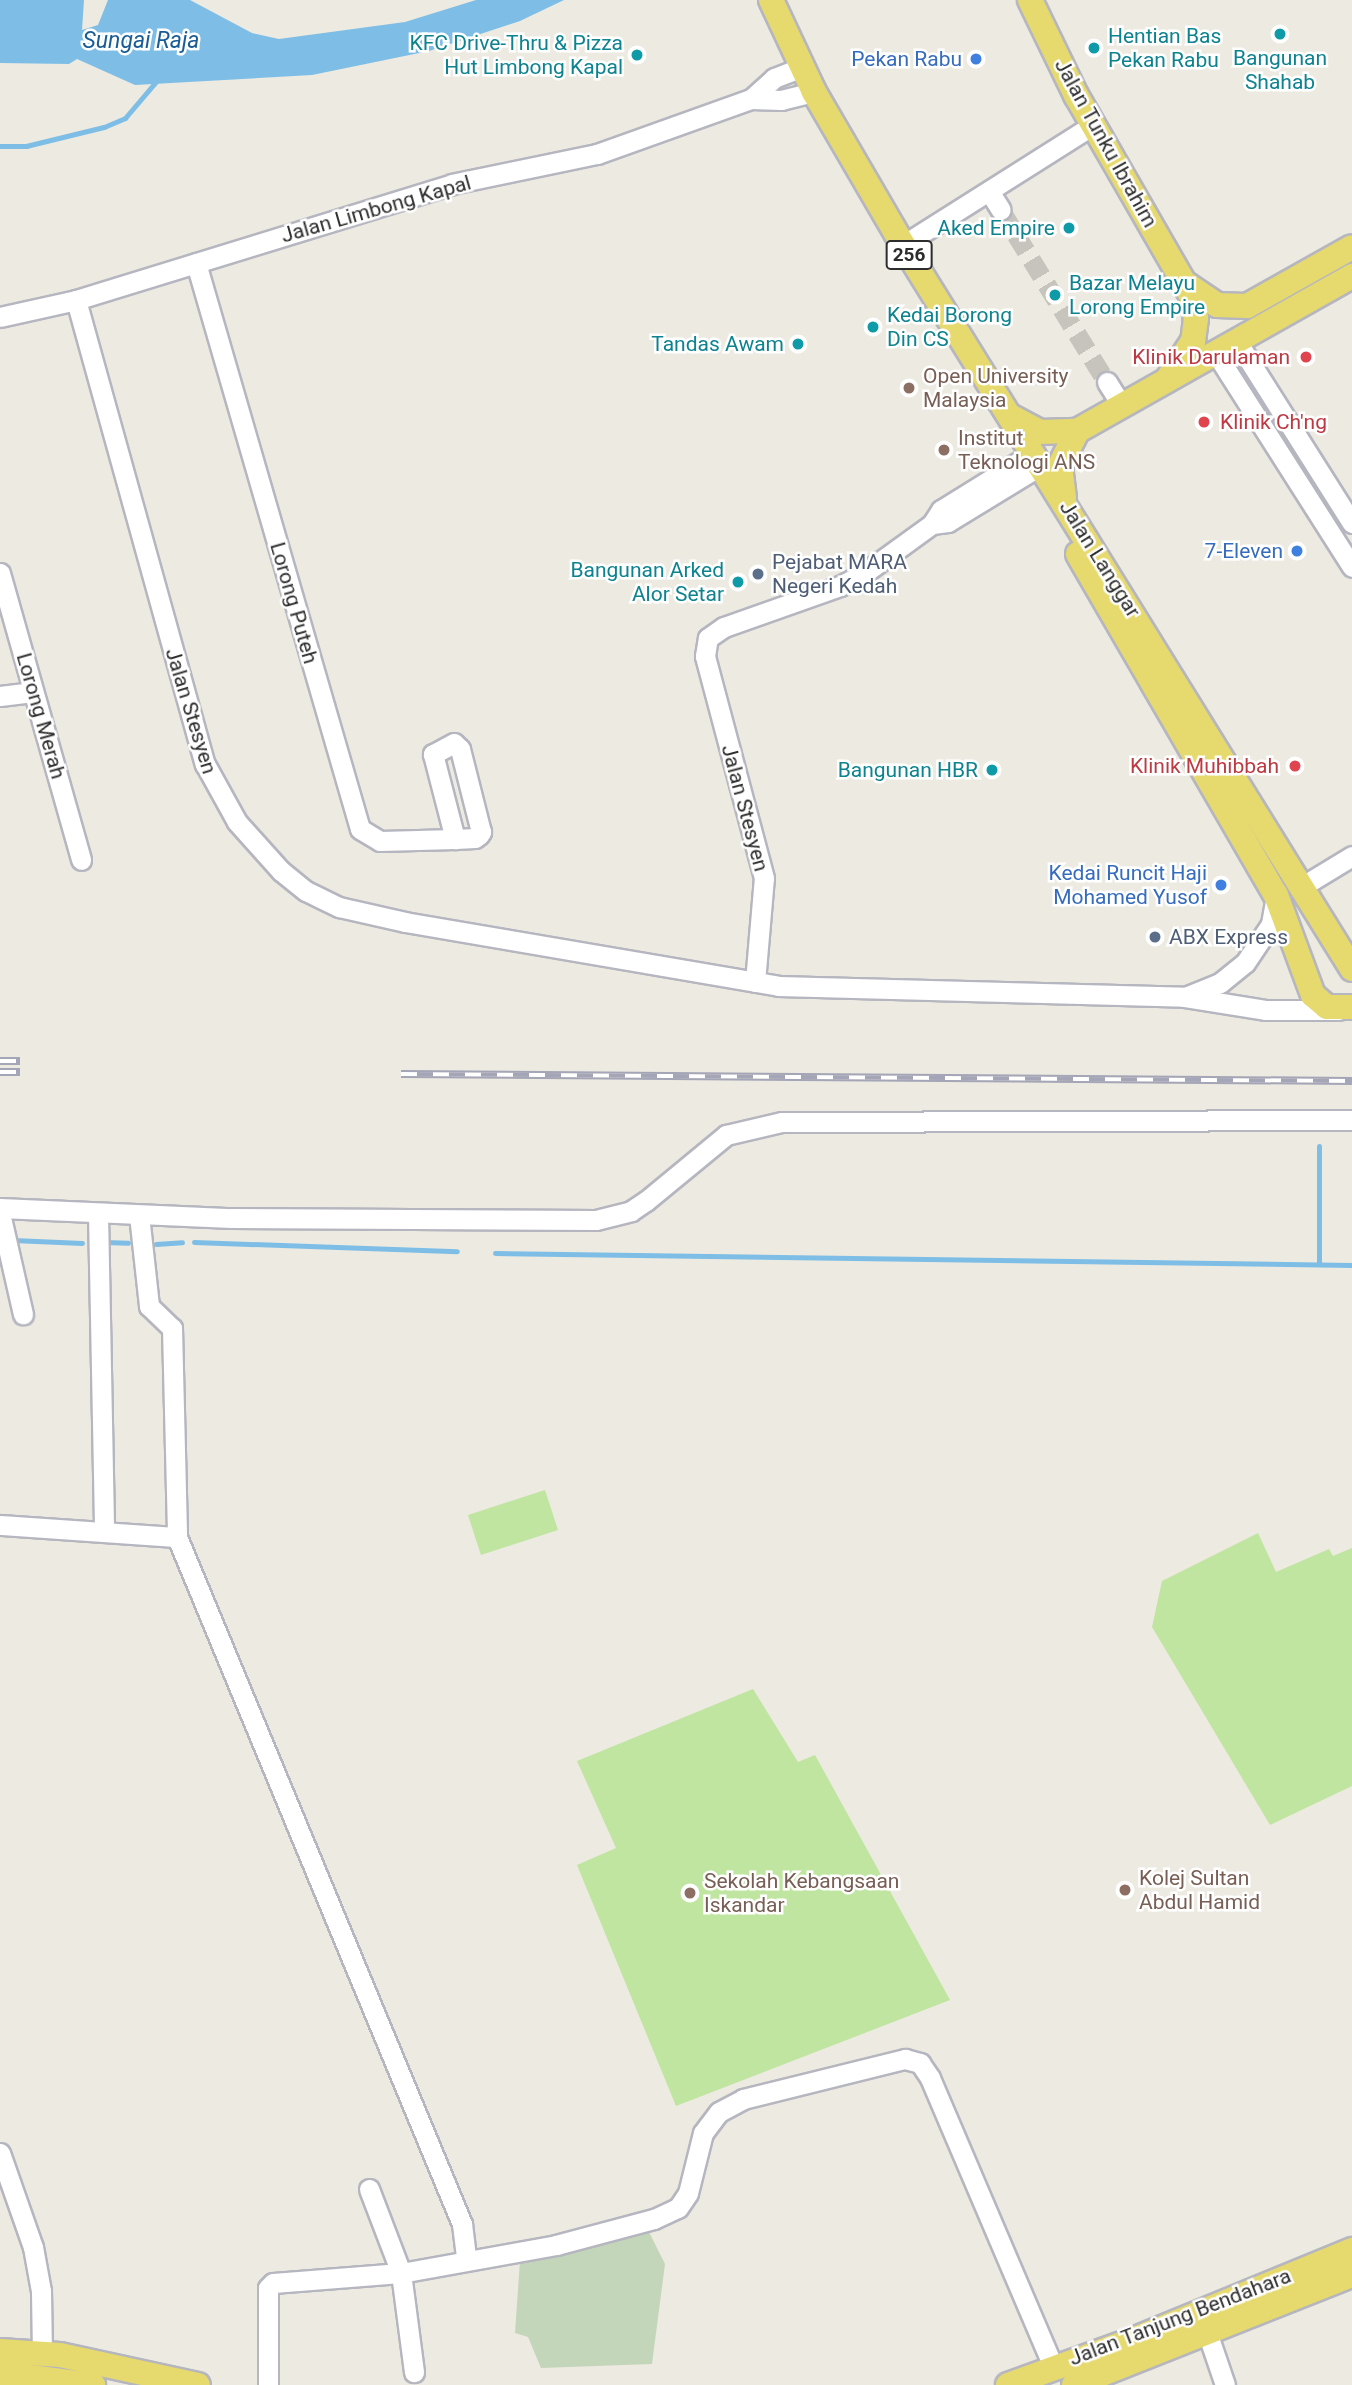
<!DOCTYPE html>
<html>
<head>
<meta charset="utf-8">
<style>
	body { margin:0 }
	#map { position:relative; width:1352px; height:2385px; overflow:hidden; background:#edeae1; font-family:Roboto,sans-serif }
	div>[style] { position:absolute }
	.cemetery>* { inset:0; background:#c4d6ba }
	.pitch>* { inset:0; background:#bfe5a0; transform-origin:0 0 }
	.water>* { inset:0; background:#7ebee6 }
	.stream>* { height:5px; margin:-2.5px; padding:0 2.5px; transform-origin:2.5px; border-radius:2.5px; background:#7ebee6 }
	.minor-tunnel>* { height:19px; margin-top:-9.5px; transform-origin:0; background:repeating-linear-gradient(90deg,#c7c4bd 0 19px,transparent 0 29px) }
	.roads { filter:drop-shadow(2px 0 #b5b6bf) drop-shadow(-2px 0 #b5b6bf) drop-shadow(0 2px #b5b6bf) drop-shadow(0 -2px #b5b6bf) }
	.minor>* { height:19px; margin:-9.5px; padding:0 9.5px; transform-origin:9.5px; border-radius:9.5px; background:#fff }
	.major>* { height:24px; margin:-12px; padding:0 12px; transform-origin:12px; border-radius:12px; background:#e6d96d }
	.rail>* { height:8px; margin-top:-4px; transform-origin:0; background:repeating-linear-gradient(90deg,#fff 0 16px,#a4a5b6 0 32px); box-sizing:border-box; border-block:2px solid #a4a5b6 }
	.dots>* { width:19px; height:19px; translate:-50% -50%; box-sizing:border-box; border:4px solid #fff; border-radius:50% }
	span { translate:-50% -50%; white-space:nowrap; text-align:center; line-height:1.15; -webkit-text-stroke:5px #fff; paint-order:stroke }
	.shield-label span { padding:2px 5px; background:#fff; border:2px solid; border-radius:5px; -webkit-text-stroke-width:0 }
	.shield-label { font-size:19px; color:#2d2d2d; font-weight:700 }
	.culture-label { font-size:21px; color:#0d838f }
	.left { translate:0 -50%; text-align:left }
	.right { translate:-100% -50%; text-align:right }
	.shop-label { font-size:21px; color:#366cbe }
	.street-label { font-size:21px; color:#2d2d2d }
	.health-label { font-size:21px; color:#be3a42 }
	.education-label { font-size:21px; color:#785e54 }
	.service-label { font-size:21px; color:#4e5e75 }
	.water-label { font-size:23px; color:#195c96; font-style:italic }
</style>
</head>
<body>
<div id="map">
	<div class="cemetery">
		<i style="clip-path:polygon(649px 2232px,665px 2264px,652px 2364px,541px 2368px,528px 2337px,515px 2333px,520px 2260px)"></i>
	</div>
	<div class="pitch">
		<i style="left:545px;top:1490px;width:42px;height:81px;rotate:72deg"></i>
		<i style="clip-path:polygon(1258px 1533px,1276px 1572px,1329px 1549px,1333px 1556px,1352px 1548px,1352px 1786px,1270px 1825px,1152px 1627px,1162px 1581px)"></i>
		<i style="clip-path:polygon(753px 1689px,798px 1762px,815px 1755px,950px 2000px,676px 2106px,577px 1865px,616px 1848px,577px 1761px)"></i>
	</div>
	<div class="water">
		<i style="clip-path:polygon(0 0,84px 0,82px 30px,98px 25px,108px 0,190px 0,252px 33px,279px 39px,405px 22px,476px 0,564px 0,520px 21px,429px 51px,312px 75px,135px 85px,77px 59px,69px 64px,0 63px)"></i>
	</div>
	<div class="stream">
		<i style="left:0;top:146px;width:26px"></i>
		<i style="left:26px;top:146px;width:80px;rotate:-13.7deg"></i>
		<i style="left:104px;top:127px;width:23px;rotate:-23deg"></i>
		<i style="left:125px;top:118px;width:52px;rotate:-49.6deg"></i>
		<i style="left:13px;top:1240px;width:69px;rotate:2.5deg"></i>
		<i style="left:104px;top:1242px;width:24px;rotate:2deg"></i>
		<i style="left:194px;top:1242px;width:263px;rotate:2deg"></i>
		<i style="left:156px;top:1244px;width:26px;rotate:-4deg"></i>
		<i style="left:495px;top:1253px;width:857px;rotate:0.8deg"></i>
		<i style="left:1319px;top:1264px;width:118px;rotate:-90deg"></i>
	</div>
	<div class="minor-tunnel">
		<i style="left:1001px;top:210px;width:202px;rotate:58.4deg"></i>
	</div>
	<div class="roads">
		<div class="minor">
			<i style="left:751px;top:99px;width:30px;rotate:2deg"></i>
			<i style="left:781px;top:100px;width:34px;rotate:-14deg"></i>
			<i style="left:989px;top:191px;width:22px;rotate:58deg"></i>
			<i style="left:903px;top:245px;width:225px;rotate:-32.3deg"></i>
			<i style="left:196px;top:263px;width:589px;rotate:73.84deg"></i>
			<i style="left:360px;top:829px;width:23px;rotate:31deg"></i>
			<i style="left:380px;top:841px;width:75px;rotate:-1.5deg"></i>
			<i style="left:455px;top:839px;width:20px;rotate:-3deg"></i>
			<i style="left:475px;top:838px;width:5px;rotate:-37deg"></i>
			<i style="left:479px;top:835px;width:4px;rotate:-56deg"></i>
			<i style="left:481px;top:832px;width:86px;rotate:-104.2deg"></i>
			<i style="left:460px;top:749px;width:8px;rotate:-135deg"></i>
			<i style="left:454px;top:743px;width:24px;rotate:152deg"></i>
			<i style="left:433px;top:754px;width:88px;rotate:75.5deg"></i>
			<i style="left:76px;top:300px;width:482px;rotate:74.5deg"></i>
			<i style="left:205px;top:764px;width:66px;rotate:61.1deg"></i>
			<i style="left:237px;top:822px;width:66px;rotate:48.1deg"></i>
			<i style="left:281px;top:871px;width:32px;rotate:39deg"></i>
			<i style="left:306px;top:891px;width:37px;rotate:26deg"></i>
			<i style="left:339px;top:907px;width:68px;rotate:12.8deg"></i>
			<i style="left:405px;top:922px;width:378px;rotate:9.7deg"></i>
			<i style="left:778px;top:986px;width:407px;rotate:1.5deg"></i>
			<i style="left:1185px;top:997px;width:81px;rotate:9.2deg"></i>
			<i style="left:1265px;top:1010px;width:74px"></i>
			<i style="left:0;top:317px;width:78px;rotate:-12.6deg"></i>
			<i style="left:76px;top:300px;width:393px;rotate:-17.1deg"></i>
			<i style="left:452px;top:184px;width:148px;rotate:-11.7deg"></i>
			<i style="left:597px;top:154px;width:164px;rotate:-19.7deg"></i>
			<i style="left:751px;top:99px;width:31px;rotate:-42deg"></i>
			<i style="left:774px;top:78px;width:31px;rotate:-21deg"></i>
			<i style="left:1238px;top:343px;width:213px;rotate:57.7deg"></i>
			<i style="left:1217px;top:355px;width:251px;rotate:57.5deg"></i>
			<i style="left:1107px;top:382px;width:28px;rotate:58deg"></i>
			<i style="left:932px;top:524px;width:16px;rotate:-7deg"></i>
			<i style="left:948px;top:522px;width:109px;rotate:-31.5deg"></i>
			<i style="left:0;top:573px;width:298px;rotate:74.2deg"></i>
			<i style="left:0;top:696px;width:33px;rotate:-7deg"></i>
			<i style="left:1311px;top:881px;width:48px;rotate:-31.4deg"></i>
			<i style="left:755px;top:982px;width:104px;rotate:-85.1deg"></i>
			<i style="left:764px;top:878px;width:230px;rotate:-104.9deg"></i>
			<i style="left:705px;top:656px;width:18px;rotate:-81deg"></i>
			<i style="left:708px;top:638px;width:19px;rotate:-35deg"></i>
			<i style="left:724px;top:627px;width:123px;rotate:-19.5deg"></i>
			<i style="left:840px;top:586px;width:26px;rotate:-28deg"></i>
			<i style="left:863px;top:574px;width:85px;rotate:-35.9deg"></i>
			<i style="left:932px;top:524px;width:17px;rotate:-57deg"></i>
			<i style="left:941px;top:510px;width:108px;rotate:-31.8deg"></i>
			<i style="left:1185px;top:997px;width:38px;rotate:-22deg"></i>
			<i style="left:1220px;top:983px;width:32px;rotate:-39deg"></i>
			<i style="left:1245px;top:963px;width:47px;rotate:-56.3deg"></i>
			<i style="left:1271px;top:924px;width:28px;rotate:-80deg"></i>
			<i style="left:0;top:1208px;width:232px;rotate:2.5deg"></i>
			<i style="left:232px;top:1218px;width:364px;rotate:0.3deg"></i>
			<i style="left:596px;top:1220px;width:36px;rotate:-14deg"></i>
			<i style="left:631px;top:1211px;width:18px;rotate:-34deg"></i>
			<i style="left:646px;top:1201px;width:104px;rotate:-39.5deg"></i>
			<i style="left:726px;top:1135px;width:57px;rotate:-13.1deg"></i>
			<i style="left:782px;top:1122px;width:570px;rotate:-0.2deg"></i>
			<i style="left:0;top:1213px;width:104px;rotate:77.2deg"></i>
			<i style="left:98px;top:1213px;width:318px;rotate:88.9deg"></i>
			<i style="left:139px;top:1215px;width:92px;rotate:83.7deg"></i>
			<i style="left:149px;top:1306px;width:32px;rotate:44deg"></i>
			<i style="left:172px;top:1328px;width:209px;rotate:88.6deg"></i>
			<i style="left:177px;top:1537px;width:744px;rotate:67.47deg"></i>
			<i style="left:462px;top:2224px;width:34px;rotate:83deg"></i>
			<i style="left:0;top:1525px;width:177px;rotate:3.9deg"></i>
			<i style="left:0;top:2153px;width:100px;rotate:70.7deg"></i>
			<i style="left:33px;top:2247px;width:45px;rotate:79.7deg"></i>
			<i style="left:41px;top:2291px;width:62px;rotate:89.1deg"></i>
			<i style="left:369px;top:2189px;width:90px;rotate:69.1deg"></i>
			<i style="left:401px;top:2273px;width:100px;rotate:82.5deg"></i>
			<i style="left:1207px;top:2332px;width:56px;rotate:71.2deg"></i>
			<i style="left:268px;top:2385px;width:97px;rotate:-90deg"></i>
			<i style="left:268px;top:2288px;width:7px;rotate:-45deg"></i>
			<i style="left:273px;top:2283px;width:128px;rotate:-4.5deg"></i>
			<i style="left:401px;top:2273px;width:158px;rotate:-10.2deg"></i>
			<i style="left:556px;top:2245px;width:101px;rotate:-14.9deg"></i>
			<i style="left:654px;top:2219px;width:26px;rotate:-25deg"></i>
			<i style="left:678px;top:2208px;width:18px;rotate:-56deg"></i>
			<i style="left:688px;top:2193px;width:62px;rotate:-76deg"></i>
			<i style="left:703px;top:2133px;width:26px;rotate:-53deg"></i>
			<i style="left:719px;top:2112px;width:27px;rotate:-28deg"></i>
			<i style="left:743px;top:2099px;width:167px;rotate:-13.9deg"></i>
			<i style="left:905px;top:2059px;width:16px;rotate:15deg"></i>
			<i style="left:920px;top:2063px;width:18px;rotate:56deg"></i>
			<i style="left:930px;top:2078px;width:314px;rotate:66.9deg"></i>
		</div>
		<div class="major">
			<i style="left:771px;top:0;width:102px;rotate:64.9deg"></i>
			<i style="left:814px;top:92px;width:177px;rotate:59.8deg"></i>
			<i style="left:903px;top:245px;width:852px;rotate:58.19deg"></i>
			<i style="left:1030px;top:0;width:106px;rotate:64.2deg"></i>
			<i style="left:1076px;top:95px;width:231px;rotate:60.1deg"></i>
			<i style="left:1191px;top:295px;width:24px;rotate:78deg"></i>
			<i style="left:1196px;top:318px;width:23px;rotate:97deg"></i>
			<i style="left:1193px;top:341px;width:47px;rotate:123.7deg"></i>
			<i style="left:1186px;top:284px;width:37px;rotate:34deg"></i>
			<i style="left:1217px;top:305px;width:30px;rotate:2deg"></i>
			<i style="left:1247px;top:306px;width:120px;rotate:-29.3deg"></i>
			<i style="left:1012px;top:417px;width:32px;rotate:28deg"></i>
			<i style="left:1040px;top:432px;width:37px;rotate:-2deg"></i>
			<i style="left:1064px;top:498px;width:33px;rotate:-97deg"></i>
			<i style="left:1060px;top:465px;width:38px;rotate:-63deg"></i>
			<i style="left:1077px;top:431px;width:316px;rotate:-29.4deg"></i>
			<i style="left:1078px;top:554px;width:394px;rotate:59.9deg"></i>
			<i style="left:1276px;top:895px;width:107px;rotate:69.7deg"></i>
			<i style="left:1313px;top:995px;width:18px;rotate:41deg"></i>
			<i style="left:1327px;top:1007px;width:25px"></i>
			<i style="left:0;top:2351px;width:60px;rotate:3.8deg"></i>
			<i style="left:60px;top:2355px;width:141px;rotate:12.3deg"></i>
			<i style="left:0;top:2373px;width:94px;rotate:7.4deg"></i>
			<i style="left:1008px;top:2385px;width:135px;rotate:-19.9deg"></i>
			<i style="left:1135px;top:2339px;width:235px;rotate:-22.3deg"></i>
			<i style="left:1074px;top:2385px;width:299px;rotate:-21.6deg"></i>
		</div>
	</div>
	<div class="rail">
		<i style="left:0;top:1061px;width:20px"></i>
		<i style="left:0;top:1072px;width:20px"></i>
		<i style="left:401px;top:1074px;width:951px;rotate:0.42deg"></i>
	</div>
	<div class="dots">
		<i style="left:1280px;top:34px;background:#0f9aa8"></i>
		<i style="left:1094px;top:48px;background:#0f9aa8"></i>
		<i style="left:637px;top:55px;background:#0f9aa8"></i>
		<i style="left:976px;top:59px;background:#3f7fe0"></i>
		<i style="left:1069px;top:228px;background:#0f9aa8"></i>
		<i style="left:1055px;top:295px;background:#0f9aa8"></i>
		<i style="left:873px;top:327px;background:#0f9aa8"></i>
		<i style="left:798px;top:344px;background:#0f9aa8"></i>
		<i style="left:1306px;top:357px;background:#e0444e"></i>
		<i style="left:909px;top:388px;background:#8d6e63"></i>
		<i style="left:1204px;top:422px;background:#e0444e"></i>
		<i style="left:944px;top:450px;background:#8d6e63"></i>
		<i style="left:1297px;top:551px;background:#3f7fe0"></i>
		<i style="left:758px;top:574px;background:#5c6f8a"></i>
		<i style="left:738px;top:582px;background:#0f9aa8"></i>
		<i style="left:1295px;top:766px;background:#e0444e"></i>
		<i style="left:992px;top:770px;background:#0f9aa8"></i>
		<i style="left:1221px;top:885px;background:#3f7fe0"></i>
		<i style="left:1155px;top:937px;background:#5c6f8a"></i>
		<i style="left:1125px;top:1890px;background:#8d6e63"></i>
		<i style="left:690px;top:1893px;background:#8d6e63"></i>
	</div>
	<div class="shield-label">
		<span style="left:909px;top:255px">256</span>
	</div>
	<div class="culture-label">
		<span class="left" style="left:1108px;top:48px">Hentian Bas<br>Pekan Rabu</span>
		<span class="right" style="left:623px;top:55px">KFC Drive-Thru &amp; Pizza<br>Hut Limbong Kapal</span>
		<span style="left:1280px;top:70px">Bangunan<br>Shahab</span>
		<span class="right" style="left:1055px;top:228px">Aked Empire</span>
		<span class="left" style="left:1069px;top:295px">Bazar Melayu<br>Lorong Empire</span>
		<span class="left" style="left:887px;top:327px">Kedai Borong<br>Din CS</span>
		<span class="right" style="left:784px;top:344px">Tandas Awam</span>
		<span class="right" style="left:724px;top:582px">Bangunan Arked<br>Alor Setar</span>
		<span class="right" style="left:978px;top:770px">Bangunan HBR</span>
	</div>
	<div class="shop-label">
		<span class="right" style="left:962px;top:59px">Pekan Rabu</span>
		<span class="right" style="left:1283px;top:551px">7-Eleven</span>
		<span class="right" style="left:1207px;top:885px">Kedai Runcit Haji<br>Mohamed Yusof</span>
	</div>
	<div class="street-label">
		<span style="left:1106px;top:143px;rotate:61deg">Jalan Tunku Ibrahim</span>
		<span style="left:376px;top:209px;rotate:-16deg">Jalan Limbong Kapal</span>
		<span style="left:1100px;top:559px;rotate:58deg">Jalan Langgar</span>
		<span style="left:294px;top:603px;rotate:74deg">Lorong Puteh</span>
		<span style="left:191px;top:711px;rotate:73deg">Jalan Stesyen</span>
		<span style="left:41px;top:716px;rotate:74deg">Lorong Merah</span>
		<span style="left:745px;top:808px;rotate:75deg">Jalan Stesyen</span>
		<span style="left:1180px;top:2317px;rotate:-21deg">Jalan Tanjung Bendahara</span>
	</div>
	<div class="health-label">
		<span class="right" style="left:1290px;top:357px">Klinik Darulaman</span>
		<span class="left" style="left:1220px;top:422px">Klinik Ch'ng</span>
		<span class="right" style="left:1279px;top:766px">Klinik Muhibbah</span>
	</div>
	<div class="education-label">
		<span class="left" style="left:923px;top:388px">Open University<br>Malaysia</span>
		<span class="left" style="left:958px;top:450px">Institut<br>Teknologi ANS</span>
		<span class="left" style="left:1139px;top:1890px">Kolej Sultan<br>Abdul Hamid</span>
		<span class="left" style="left:704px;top:1893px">Sekolah Kebangsaan<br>Iskandar</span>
	</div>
	<div class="service-label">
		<span class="left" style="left:772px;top:574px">Pejabat MARA<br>Negeri Kedah</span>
		<span class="left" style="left:1169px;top:937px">ABX Express</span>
	</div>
	<div class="water-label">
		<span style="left:141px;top:41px">Sungai Raja</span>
	</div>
</div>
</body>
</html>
